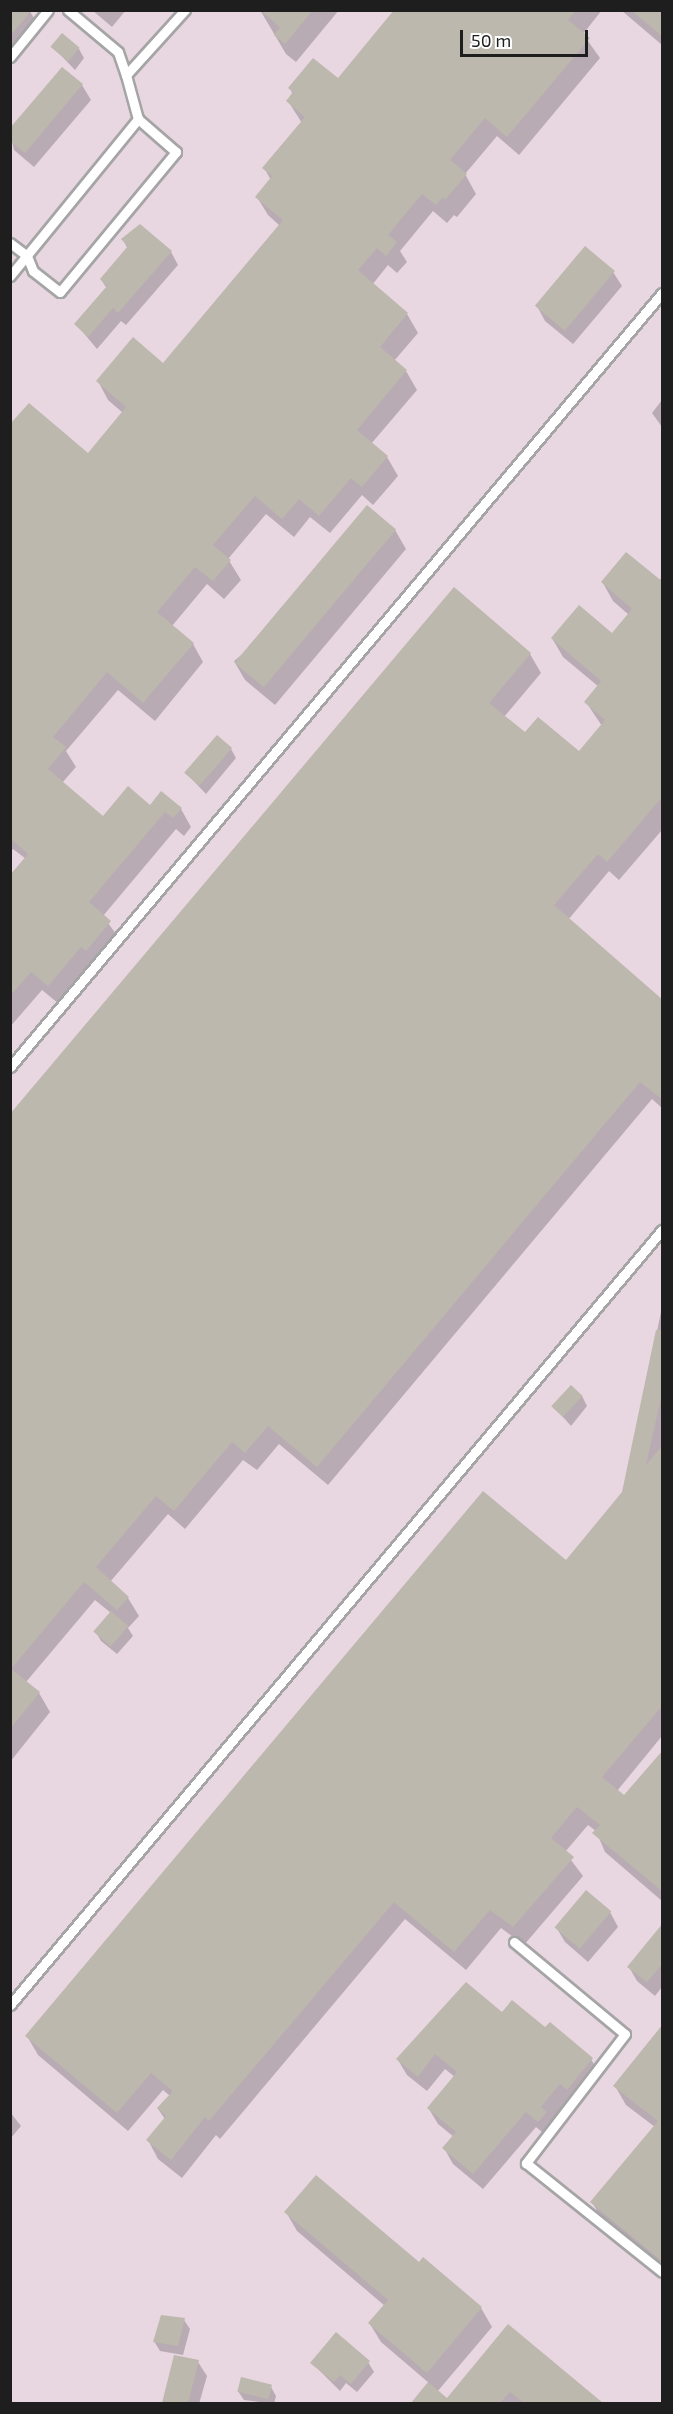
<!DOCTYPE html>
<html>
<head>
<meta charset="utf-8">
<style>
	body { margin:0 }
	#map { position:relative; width:673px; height:2414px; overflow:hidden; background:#efeee4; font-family:"Exo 2",sans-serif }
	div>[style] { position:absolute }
	.industrial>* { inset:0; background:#e8d6e0; transform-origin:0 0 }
	.shadow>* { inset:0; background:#0003 }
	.building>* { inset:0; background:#bcb8ad; transform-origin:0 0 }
	.roads { filter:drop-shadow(2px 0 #a5a5a5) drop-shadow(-2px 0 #a5a5a5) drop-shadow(0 2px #a5a5a5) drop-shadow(0 -2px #a5a5a5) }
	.lane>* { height:9px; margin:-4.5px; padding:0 4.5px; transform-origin:4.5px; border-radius:4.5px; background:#fff }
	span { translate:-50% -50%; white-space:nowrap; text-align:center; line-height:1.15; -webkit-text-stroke:6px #fff; paint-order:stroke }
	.frame { position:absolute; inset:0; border:12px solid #1e1e1e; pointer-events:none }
	.scale { position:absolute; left:460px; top:30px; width:128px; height:27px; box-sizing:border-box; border:3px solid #1e1e1e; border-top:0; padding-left:8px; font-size:18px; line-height:21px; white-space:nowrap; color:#1e1e1e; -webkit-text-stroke:4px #fff; paint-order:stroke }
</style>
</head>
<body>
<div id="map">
	<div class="industrial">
		<i style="left:11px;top:11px;width:651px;height:2392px"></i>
	</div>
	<div class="shadow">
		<i style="clip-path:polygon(10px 10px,29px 10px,39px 26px,10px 60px)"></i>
		<i style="clip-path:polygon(92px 10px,126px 10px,112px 27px)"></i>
		<i style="clip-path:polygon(260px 10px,339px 10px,296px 62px,286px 54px)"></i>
		<i style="clip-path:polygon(396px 10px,602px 10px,583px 34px,600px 58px,519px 155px,497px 136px,465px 174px,476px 194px,457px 217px,454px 215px,447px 223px,433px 211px,400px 251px,407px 262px,397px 273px,388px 265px,372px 285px,407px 314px,418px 333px,394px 361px,406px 371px,417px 390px,371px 444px,387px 457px,398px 476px,373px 505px,362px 495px,330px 533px,310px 517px,294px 537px,266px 514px,228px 559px,241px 580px,224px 599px,207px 584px,172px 626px,193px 644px,203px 662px,155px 721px,118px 690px,66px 751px,76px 767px,62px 783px,103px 818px,150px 807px,181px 809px,191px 827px,184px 836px,176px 829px,103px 916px,121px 941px,59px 1004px,42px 990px,10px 1027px,10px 875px,26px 859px,13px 849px,10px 852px,10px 427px,88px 455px,123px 413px,108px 400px,98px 381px,163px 365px,280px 226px,268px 215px,257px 197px,271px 180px,264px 168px,302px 123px,288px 101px,293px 95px,290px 88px,338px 80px)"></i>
		<i style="clip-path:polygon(621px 10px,662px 10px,662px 45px)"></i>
		<i style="clip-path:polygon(52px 46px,79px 49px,84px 58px,75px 70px)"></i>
		<i style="clip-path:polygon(63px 69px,82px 85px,91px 100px,34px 167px,14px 150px,10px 131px)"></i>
		<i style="clip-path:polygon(123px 240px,171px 252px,178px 265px,126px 325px,121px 321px,97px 349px,76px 324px,107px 289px,101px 279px,128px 249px)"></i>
		<i style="clip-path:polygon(613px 272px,622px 286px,573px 344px,545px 321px,537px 306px)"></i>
		<i style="clip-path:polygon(662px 400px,662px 427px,652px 413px)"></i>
		<i style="clip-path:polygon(395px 530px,406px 549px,275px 705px,245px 680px,234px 661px)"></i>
		<i style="clip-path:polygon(662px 577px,662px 830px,619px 880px,609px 871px,568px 920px,662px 1001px,662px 1108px,652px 1099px,328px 1485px,279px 1444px,257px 1470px,243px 1460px,185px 1529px,168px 1514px,110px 1582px,128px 1598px,139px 1616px,128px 1628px,133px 1636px,117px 1654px,101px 1641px,96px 1632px,111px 1613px,95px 1600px,26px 1682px,39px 1693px,50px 1712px,10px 1762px,10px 1116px,454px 589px,530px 654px,541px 673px,504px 717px,525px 734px,579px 754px,602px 726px,586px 702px,599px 687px,563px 657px,552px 638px,613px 635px,629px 615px,613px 601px,603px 583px,659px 581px)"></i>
		<i style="clip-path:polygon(231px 749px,236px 758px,206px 794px,187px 774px)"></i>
		<i style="clip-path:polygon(662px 1307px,662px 1736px,617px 1791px,625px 1797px,662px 1752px,662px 1901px,605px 1852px,596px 1831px,588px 1825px,565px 1852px,583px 1876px,524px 1945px,501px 1928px,466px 1970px,405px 1919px,220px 2139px,216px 2135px,182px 2178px,158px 2159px,148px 2140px,165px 2119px,158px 2109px,170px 2096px,163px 2090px,128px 2131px,38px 2055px,27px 2036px,566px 1562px,624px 1493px)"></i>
		<i style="clip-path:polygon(582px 1396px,587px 1406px,571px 1426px,555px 1408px)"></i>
		<i style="clip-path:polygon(610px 1912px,618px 1927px,588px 1962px,565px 1942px,556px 1927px)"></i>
		<i style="clip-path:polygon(662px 1925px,662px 1987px,655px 1996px,637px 1981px,629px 1967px)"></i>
		<i style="clip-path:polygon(502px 2014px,545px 2029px,591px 2059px,600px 2075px,576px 2105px,569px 2099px,551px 2122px,555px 2129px,548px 2137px,536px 2127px,483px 2189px,453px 2164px,444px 2148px,454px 2137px,438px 2124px,429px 2109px,455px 2077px,445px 2069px,427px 2091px,407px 2075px,398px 2060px)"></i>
		<i style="clip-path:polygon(662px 2026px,662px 2270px,603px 2221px,592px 2202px,655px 2127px,626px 2105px,615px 2086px)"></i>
		<i style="clip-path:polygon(10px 2112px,21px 2126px,10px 2139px)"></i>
		<i style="clip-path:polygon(286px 2212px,420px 2264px,423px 2260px,481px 2308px,492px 2327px,437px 2392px,447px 2400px,508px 2327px,600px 2404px,413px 2404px,429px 2383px,381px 2342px,370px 2324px,385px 2306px,297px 2231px)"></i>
		<i style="clip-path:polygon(184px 2320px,190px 2329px,183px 2355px,160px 2351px,154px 2341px)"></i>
		<i style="clip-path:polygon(175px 2357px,198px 2362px,207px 2376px,199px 2404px,163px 2404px)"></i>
		<i style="clip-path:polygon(368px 2362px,374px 2372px,357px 2392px,346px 2383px,340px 2391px,312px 2363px)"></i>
		<i style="clip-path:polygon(271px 2387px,276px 2396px,274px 2404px,244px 2400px,238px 2391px)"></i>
	</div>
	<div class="building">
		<i style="clip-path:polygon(10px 10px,32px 10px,10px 36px)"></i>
		<i style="clip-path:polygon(260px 10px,313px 10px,285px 44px,274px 35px,280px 27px)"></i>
		<i style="clip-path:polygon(394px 10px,576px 10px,568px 20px,590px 38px,507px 137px,485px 118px,450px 160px,467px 174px,445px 200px,443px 197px,436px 205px,422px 194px,388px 235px,397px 242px,386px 256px,377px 248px,358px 270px,408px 313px,380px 347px,407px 370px,357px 430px,388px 456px,362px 487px,351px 478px,319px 516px,299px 499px,282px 519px,255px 496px,213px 545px,231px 560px,213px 581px,195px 567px,157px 612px,194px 643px,143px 703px,107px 672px,53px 737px,66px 747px,48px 769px,103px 816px,128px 786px,150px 805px,161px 791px,182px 808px,173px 818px,165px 812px,89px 902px,111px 921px,86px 951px,81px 947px,48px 986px,31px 972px,10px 996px,10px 875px,28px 854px,10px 838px,10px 424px,29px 403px,88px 453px,126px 407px,96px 381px,133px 337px,163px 363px,283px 220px,255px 197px,272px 176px,262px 168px,305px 117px,286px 101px,293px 92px,288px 88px,313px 58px,338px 78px)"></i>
		<i style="clip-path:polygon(631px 10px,663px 10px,663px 37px)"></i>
		<i style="left:62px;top:33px;width:23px;height:18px;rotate:40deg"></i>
		<i style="clip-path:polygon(62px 67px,83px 84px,25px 153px,10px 141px,10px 128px)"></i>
		<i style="clip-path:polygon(140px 224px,172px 251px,118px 313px,113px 308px,88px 337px,74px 324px,107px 286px,100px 279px,128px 246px,121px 239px)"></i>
		<i style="left:585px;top:246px;width:39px;height:78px;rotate:40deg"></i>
		<i style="left:367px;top:505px;width:38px;height:206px;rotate:40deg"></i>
		<i style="clip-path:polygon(626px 552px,663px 582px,663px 796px,607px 862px,598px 854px,554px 905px,663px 1000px,663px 1100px,640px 1082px,317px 1467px,268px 1426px,245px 1453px,232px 1442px,174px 1511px,156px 1496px,96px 1567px,129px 1597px,117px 1610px,84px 1582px,11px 1669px,40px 1692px,10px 1729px,10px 1114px,454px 587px,531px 653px,489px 703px,525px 732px,538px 717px,579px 751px,605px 720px,584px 702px,601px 681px,551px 638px,579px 605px,612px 633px,632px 609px,601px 582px)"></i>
		<i style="left:217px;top:735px;width:20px;height:50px;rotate:41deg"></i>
		<i style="clip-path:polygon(656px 1330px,663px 1330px,663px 1389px,646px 1465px,663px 1445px,663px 1705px,602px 1777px,624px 1795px,663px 1750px,663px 1892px,592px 1833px,600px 1825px,577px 1807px,551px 1838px,574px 1857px,513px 1927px,490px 1910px,454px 1952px,394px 1902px,209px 2121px,205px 2117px,171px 2160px,146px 2140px,166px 2116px,157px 2108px,173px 2091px,151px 2073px,117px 2113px,25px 2036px,483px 1491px,566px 1560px,622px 1492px)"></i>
		<i style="left:571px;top:1385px;width:16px;height:29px;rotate:43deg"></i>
		<i style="left:111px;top:1611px;width:23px;height:27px;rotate:41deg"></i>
		<i style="left:586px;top:1890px;width:33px;height:49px;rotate:40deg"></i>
		<i style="clip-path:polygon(663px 1923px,663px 1963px,647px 1982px,627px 1967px)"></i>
		<i style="clip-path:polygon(466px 1982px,502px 2012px,512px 2000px,545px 2027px,550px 2022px,593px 2058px,567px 2090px,560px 2084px,541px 2107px,547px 2112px,538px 2122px,526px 2112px,473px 2174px,442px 2148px,456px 2132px,427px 2108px,457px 2072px,435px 2054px,418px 2077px,396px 2059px)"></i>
		<i style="clip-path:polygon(663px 2024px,663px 2262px,590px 2202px,658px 2121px,613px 2086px)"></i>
		<i style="clip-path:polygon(316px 2175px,419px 2262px,423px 2257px,482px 2307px,427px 2373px,368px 2323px,388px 2300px,284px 2212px)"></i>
		<i style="clip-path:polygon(161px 2315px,185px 2318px,178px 2346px,153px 2342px)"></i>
		<i style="clip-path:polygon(508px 2324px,603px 2403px,524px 2403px,510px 2392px,500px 2403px,411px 2403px,428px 2382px,447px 2398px)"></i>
		<i style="clip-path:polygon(336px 2332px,370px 2361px,351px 2384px,340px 2375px,334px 2382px,310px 2363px)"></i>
		<i style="clip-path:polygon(174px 2355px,199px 2360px,188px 2403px,162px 2403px)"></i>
		<i style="left:241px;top:2377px;width:32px;height:15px;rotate:14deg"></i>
	</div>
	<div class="roads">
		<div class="lane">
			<i style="left:68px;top:10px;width:65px;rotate:40deg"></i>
			<i style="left:118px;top:52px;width:24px;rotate:71deg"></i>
			<i style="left:10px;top:57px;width:60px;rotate:-51deg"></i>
			<i style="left:10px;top:243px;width:21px;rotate:37deg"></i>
			<i style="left:27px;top:256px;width:16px;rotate:68deg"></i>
			<i style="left:33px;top:271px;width:34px;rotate:38deg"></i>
			<i style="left:60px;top:292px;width:182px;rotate:-50.4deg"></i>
			<i style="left:176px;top:152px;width:50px;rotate:-139deg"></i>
			<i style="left:10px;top:276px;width:203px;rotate:-50.8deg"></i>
			<i style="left:138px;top:119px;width:46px;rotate:-105.3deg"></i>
			<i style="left:126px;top:75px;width:88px;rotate:-47.8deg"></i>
			<i style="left:10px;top:1067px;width:1012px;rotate:-49.89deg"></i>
			<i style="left:514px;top:1942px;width:144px;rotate:39.7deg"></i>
			<i style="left:625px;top:2034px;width:163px;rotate:127.5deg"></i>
			<i style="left:526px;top:2163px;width:174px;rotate:38.7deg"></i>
			<i style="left:10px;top:2005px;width:1013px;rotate:-49.93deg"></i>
		</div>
	</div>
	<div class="frame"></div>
	<div class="scale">50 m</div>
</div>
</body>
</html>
